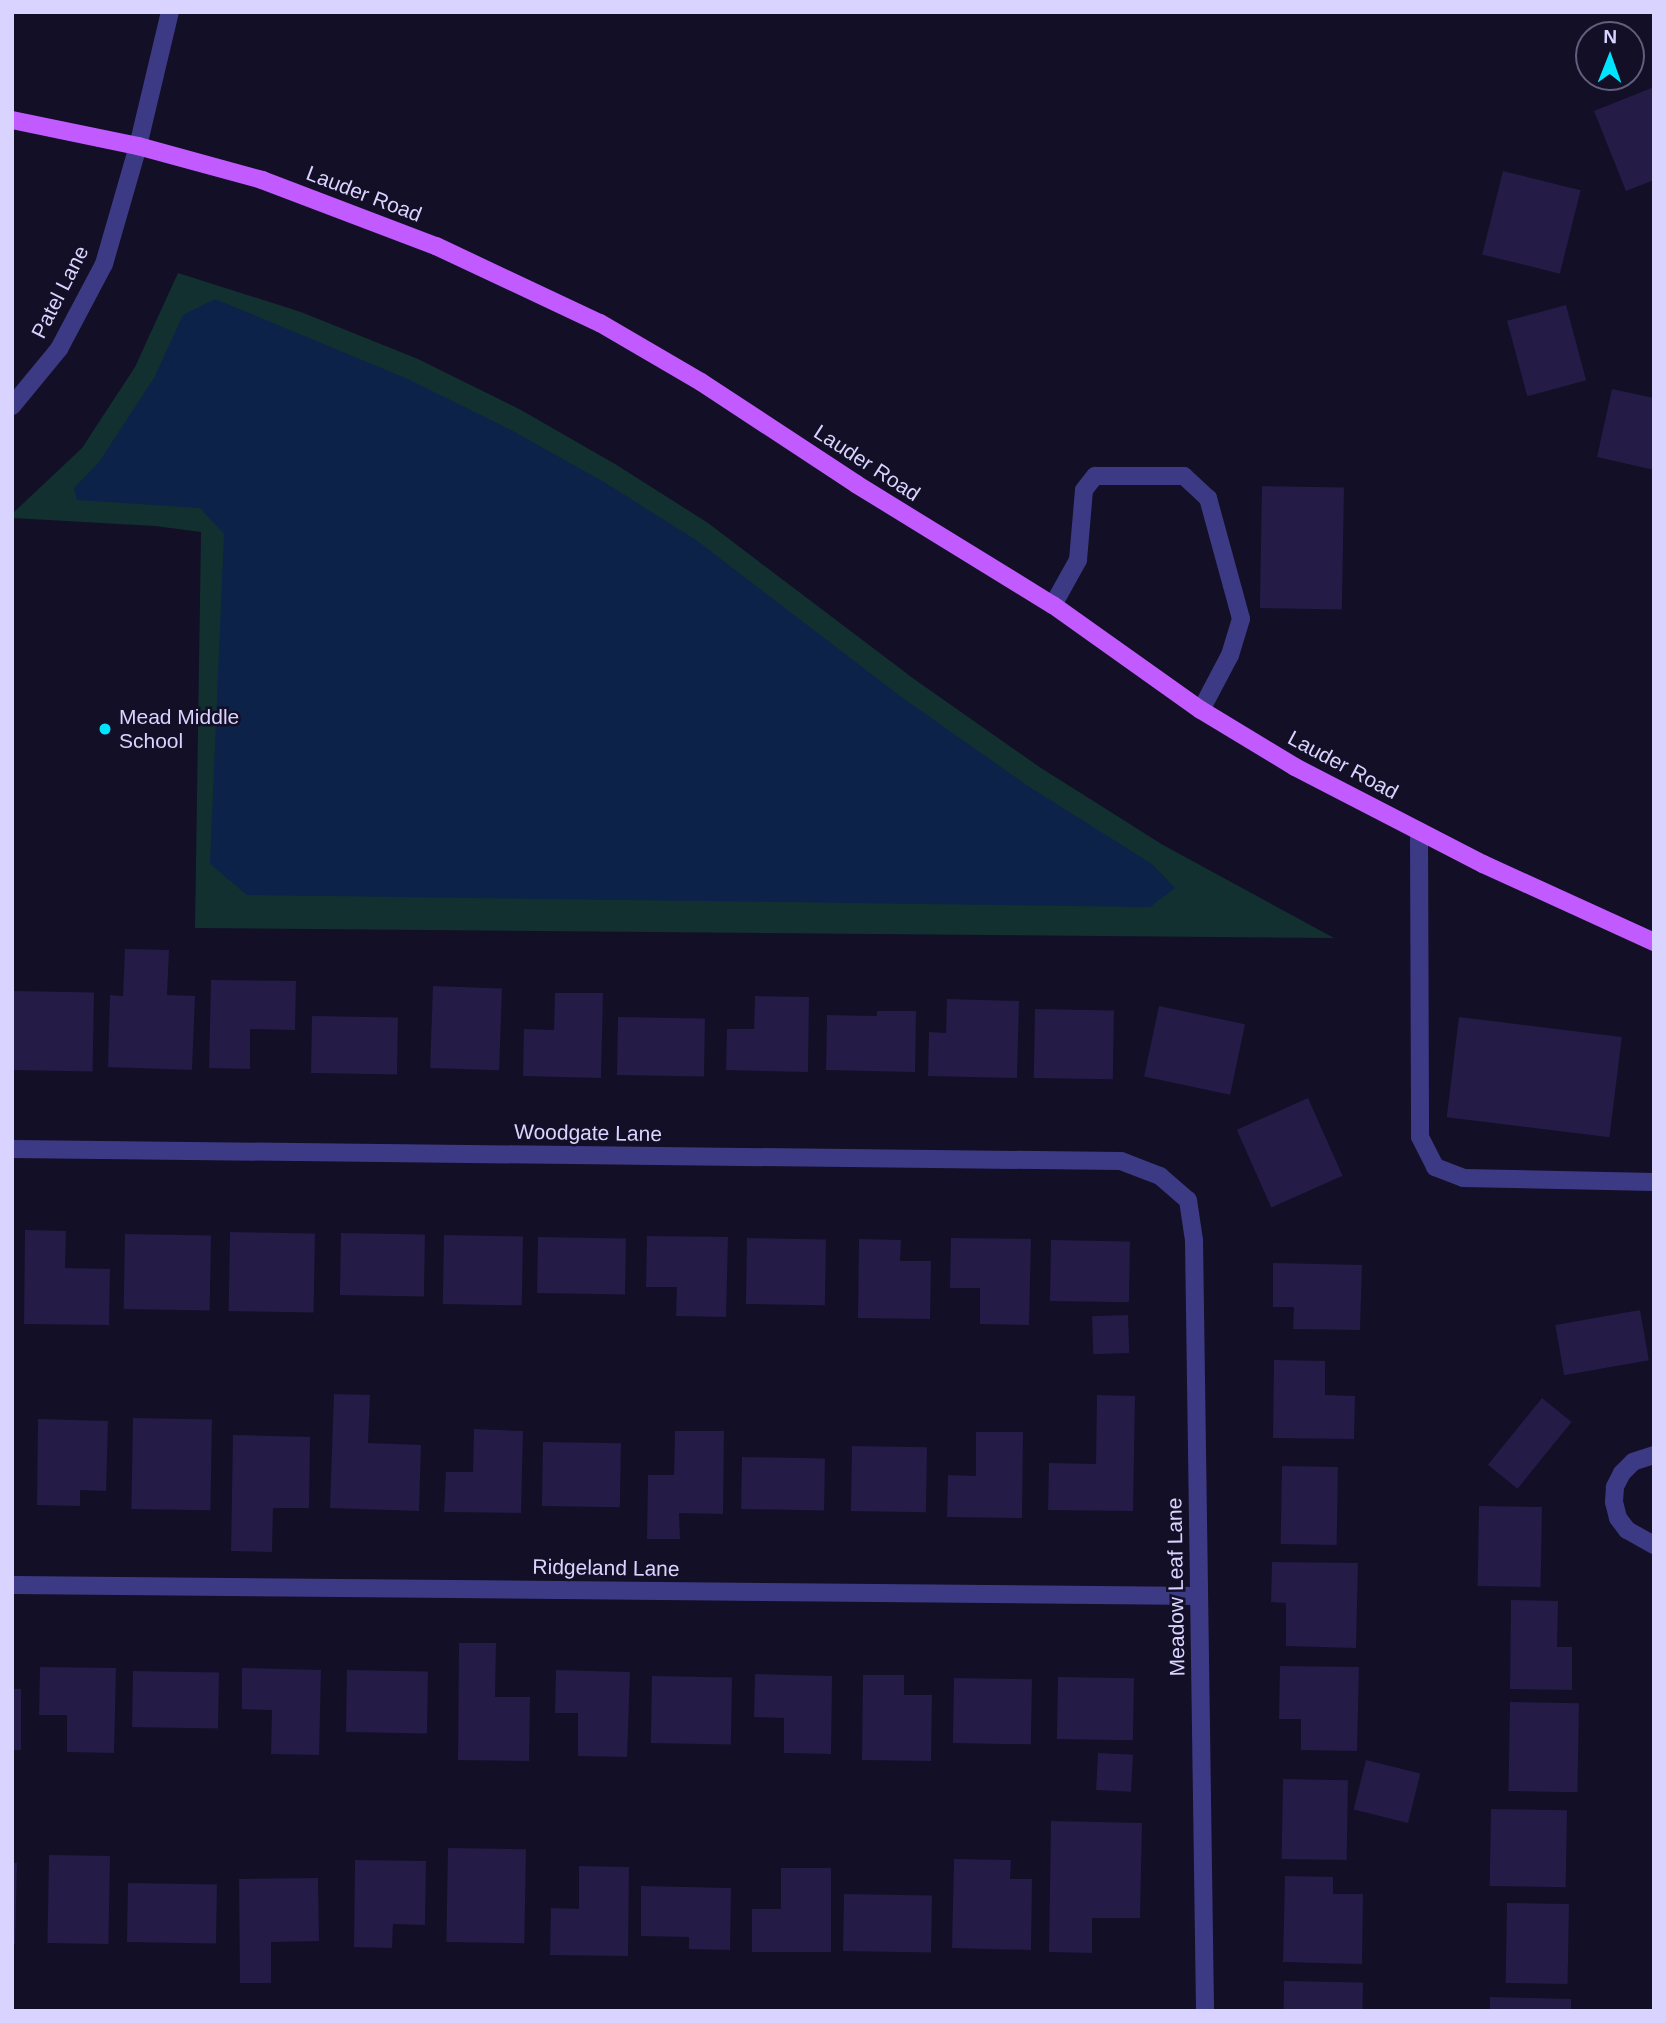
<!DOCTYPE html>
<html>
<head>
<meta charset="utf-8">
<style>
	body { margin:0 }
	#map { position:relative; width:1666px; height:2023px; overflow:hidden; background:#130f26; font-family:Arial,sans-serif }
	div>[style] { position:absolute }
	.green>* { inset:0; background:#12302f }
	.water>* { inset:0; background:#0c2248 }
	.building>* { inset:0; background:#241b47; transform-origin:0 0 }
	.minor>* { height:18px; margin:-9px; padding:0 9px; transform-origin:9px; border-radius:9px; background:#3d3a85 }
	.major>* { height:18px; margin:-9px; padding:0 9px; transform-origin:9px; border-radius:9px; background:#c25bff }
	.dots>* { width:19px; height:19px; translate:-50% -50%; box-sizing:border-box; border:4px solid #130f26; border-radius:50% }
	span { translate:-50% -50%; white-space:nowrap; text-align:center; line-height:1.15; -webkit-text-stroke:5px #130f26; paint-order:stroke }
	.street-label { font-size:21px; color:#d9d4ff }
	.poi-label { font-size:21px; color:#d9d4ff }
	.left { translate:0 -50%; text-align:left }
	.frame { position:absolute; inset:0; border:14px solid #d9d4ff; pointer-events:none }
	.north { position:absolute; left:1575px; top:21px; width:70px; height:70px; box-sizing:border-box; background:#130f26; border:2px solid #625e7d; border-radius:50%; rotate:1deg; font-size:19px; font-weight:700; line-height:28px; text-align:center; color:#d9d4ff }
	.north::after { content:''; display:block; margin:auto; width:24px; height:32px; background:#00e5ff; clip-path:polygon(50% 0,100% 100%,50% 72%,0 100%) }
</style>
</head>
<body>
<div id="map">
	<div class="green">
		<i style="clip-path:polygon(178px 273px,301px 312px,418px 359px,521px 410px,615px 464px,708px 523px,914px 679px,1041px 768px,1163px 845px,1334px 938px,195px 928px,201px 532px,155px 526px,12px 518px,12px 514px,82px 448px,135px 367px)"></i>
	</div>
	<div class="water">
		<i style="clip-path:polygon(215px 299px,408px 379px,511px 430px,604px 482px,696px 540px,900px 696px,1028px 786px,1152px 864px,1175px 888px,1150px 907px,247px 895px,210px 864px,224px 534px,200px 508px,77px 500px,74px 488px,99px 462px,154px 378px,183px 315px)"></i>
	</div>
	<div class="building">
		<i style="clip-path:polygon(1654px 87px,1654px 180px,1626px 191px,1594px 111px)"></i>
		<i style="left:1503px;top:171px;width:80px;height:86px;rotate:14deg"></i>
		<i style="left:1566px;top:305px;width:78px;height:61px;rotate:75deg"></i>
		<i style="clip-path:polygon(1612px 389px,1654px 398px,1654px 470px,1597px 457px)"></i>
		<i style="left:1262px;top:486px;width:82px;height:122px;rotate:1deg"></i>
		<i style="clip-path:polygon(125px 949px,169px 950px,167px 995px,195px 996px,192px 1070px,108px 1067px,110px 995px,123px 996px)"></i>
		<i style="clip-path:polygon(211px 980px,296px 981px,295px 1030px,250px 1029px,250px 1069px,209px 1068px)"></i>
		<i style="left:433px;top:986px;width:69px;height:82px;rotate:2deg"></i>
		<i style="left:12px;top:991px;width:82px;height:79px;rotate:1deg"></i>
		<i style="clip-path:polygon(555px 993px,603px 993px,601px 1078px,523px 1076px,524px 1029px,554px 1030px)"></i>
		<i style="clip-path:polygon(755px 996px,809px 997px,808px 1072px,726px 1070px,727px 1029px,754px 1029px)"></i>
		<i style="clip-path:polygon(947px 999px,1019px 1001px,1017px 1078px,928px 1076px,929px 1032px,946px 1033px)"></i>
		<i style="left:1159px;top:1006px;width:88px;height:72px;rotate:12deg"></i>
		<i style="left:1035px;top:1009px;width:79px;height:69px;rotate:1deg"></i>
		<i style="clip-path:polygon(877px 1011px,916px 1011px,915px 1072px,826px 1070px,827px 1015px,877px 1016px)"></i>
		<i style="left:312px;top:1016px;width:86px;height:57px;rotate:1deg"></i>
		<i style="left:618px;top:1017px;width:87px;height:58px;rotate:1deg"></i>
		<i style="left:1459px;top:1017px;width:164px;height:101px;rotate:7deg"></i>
		<i style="left:1308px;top:1098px;width:85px;height:78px;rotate:66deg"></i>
		<i style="clip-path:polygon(25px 1230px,66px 1231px,65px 1268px,110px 1269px,109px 1325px,24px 1324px)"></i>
		<i style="left:230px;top:1232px;width:85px;height:79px;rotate:1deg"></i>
		<i style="left:341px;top:1233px;width:84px;height:62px;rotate:1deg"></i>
		<i style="left:125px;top:1234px;width:86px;height:75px;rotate:1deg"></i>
		<i style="left:444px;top:1235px;width:79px;height:69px;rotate:1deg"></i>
		<i style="clip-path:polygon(647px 1236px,728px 1237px,726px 1317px,676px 1316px,677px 1287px,646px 1287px)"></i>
		<i style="left:538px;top:1237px;width:88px;height:56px;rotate:1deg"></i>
		<i style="left:747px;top:1238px;width:79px;height:66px;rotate:1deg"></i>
		<i style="clip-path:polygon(951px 1238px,1031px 1239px,1029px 1325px,980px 1324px,980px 1288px,950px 1288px)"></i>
		<i style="clip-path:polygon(859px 1239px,901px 1240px,900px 1261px,931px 1261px,930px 1319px,858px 1318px)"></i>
		<i style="left:1051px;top:1240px;width:79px;height:61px;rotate:1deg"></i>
		<i style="clip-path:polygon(1273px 1263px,1362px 1265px,1360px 1330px,1293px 1329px,1294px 1307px,1273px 1307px)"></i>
		<i style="left:1640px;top:1310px;width:51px;height:86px;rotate:80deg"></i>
		<i style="left:1128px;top:1315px;width:38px;height:36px;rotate:88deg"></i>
		<i style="clip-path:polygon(1274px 1360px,1325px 1361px,1325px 1395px,1355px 1396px,1354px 1439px,1273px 1438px)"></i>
		<i style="clip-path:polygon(334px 1394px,370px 1395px,368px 1443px,421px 1445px,419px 1511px,330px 1508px)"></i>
		<i style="clip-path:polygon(1097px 1395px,1135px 1396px,1133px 1511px,1048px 1510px,1049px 1463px,1096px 1464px)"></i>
		<i style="left:1542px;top:1398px;width:38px;height:86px;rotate:39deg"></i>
		<i style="left:133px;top:1418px;width:79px;height:91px;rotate:1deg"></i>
		<i style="clip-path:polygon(38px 1419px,108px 1421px,106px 1491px,80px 1490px,80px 1506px,37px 1505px)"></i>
		<i style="clip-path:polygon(474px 1429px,523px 1431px,521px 1513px,444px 1512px,446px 1472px,473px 1472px)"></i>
		<i style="clip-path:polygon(675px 1431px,724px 1431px,723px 1514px,679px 1513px,680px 1539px,647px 1539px,648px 1475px,674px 1475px)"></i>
		<i style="clip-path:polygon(976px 1432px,1023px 1432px,1022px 1518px,947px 1517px,948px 1475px,976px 1476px)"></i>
		<i style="clip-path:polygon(233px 1435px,310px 1437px,309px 1508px,273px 1508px,272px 1552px,231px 1551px)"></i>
		<i style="left:543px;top:1442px;width:78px;height:64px;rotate:1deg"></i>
		<i style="left:852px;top:1446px;width:75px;height:65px;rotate:1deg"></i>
		<i style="left:742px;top:1457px;width:83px;height:52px;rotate:1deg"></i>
		<i style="left:1282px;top:1466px;width:56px;height:78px;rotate:1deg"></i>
		<i style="left:1479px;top:1506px;width:63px;height:80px;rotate:1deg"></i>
		<i style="clip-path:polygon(1272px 1562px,1358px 1563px,1356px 1648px,1286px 1646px,1286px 1603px,1271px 1602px)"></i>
		<i style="clip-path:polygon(1511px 1600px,1558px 1601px,1557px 1647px,1572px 1647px,1572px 1690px,1510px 1689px)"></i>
		<i style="clip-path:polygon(459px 1643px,496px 1643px,495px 1697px,530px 1697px,529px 1761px,458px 1760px)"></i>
		<i style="clip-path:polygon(1280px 1666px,1359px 1667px,1357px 1751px,1301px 1750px,1301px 1719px,1279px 1719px)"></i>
		<i style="clip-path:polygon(40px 1667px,116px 1668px,114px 1753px,67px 1752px,67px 1715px,39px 1715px)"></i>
		<i style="clip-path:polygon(242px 1668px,321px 1670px,319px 1755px,271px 1754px,272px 1710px,242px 1709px)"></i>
		<i style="left:347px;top:1670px;width:81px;height:62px;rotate:1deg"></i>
		<i style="clip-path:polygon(556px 1670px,630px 1672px,627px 1757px,578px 1756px,578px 1713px,555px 1713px)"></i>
		<i style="left:133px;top:1671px;width:86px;height:56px;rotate:1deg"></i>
		<i style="clip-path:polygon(755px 1674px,832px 1676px,831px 1754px,784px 1753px,784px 1718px,754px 1717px)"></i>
		<i style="clip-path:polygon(863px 1675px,904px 1675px,904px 1695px,932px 1695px,931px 1761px,862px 1760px)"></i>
		<i style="left:652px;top:1676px;width:80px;height:67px;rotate:1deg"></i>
		<i style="left:1058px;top:1677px;width:76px;height:62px;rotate:1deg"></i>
		<i style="left:954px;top:1678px;width:78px;height:65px;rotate:1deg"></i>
		<i style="left:12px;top:1689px;width:9px;height:61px"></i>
		<i style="left:1510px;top:1702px;width:69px;height:89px;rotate:1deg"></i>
		<i style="left:1098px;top:1753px;width:35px;height:37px;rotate:3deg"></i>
		<i style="left:1366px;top:1760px;width:56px;height:51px;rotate:14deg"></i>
		<i style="left:1283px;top:1779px;width:65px;height:80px;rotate:1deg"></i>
		<i style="left:1491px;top:1809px;width:76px;height:77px;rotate:1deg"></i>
		<i style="clip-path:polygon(1051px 1821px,1142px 1823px,1140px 1918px,1092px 1918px,1092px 1953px,1049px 1952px)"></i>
		<i style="left:448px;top:1848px;width:78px;height:94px;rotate:1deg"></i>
		<i style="left:49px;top:1855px;width:61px;height:88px;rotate:1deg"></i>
		<i style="clip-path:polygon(954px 1859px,1011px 1860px,1010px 1879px,1032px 1879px,1031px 1950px,952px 1948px)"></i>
		<i style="clip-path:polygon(355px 1860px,426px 1861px,425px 1925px,393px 1924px,392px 1948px,354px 1947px)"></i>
		<i style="clip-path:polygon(12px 1863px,17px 1863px,15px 1944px,12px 1944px)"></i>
		<i style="clip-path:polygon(579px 1866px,629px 1867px,628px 1956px,550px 1955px,551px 1908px,579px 1909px)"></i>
		<i style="clip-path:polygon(781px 1868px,831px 1868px,831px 1952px,752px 1952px,752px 1909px,781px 1909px)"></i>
		<i style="clip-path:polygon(1285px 1876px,1333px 1877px,1333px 1894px,1363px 1894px,1362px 1964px,1283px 1962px)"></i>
		<i style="clip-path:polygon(318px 1878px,319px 1941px,271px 1942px,271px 1983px,240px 1983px,239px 1879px)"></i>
		<i style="left:128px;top:1883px;width:89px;height:59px;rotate:1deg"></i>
		<i style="clip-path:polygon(641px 1886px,731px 1888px,730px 1950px,689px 1949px,689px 1937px,641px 1936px)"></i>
		<i style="left:844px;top:1894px;width:88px;height:57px;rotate:1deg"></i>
		<i style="left:1507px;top:1903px;width:62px;height:80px;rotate:1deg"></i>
		<i style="left:1284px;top:1981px;width:79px;height:30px;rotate:1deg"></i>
		<i style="clip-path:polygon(1490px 1997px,1571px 1999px,1571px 2011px,1490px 2011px)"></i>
	</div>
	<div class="minor">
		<i style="left:12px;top:406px;width:74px;rotate:-50.5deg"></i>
		<i style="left:59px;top:349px;width:96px;rotate:-62.1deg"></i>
		<i style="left:104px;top:264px;width:123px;rotate:-73.9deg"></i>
		<i style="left:138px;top:146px;width:138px;rotate:-76.6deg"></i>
		<i style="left:1053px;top:605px;width:51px;rotate:-60.9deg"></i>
		<i style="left:1078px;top:560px;width:70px;rotate:-85.1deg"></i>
		<i style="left:1084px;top:490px;width:18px;rotate:-52deg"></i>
		<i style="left:1095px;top:476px;width:89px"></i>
		<i style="left:1184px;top:476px;width:33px;rotate:43deg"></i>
		<i style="left:1208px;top:498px;width:125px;rotate:74.7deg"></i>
		<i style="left:1241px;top:619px;width:38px;rotate:107deg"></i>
		<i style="left:1230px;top:655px;width:62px;rotate:117.8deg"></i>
		<i style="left:1419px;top:831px;width:306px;rotate:89.8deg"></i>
		<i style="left:1420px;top:1137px;width:34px;rotate:63deg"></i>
		<i style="left:1435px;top:1167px;width:30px;rotate:21deg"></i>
		<i style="left:1463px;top:1178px;width:191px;rotate:1.2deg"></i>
		<i style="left:12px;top:1149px;width:1109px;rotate:0.62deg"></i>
		<i style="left:1121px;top:1161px;width:42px;rotate:21deg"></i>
		<i style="left:1160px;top:1176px;width:37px;rotate:41deg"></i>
		<i style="left:1188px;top:1200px;width:40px;rotate:81.5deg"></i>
		<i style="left:1194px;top:1240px;width:771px;rotate:89.18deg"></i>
		<i style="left:1654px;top:1455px;width:22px;rotate:162deg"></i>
		<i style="left:1633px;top:1462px;width:16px;rotate:135deg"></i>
		<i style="left:1622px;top:1473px;width:16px;rotate:117deg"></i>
		<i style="left:1615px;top:1487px;width:15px;rotate:94deg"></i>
		<i style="left:1614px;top:1502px;width:16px;rotate:76deg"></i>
		<i style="left:1618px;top:1518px;width:15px;rotate:53deg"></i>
		<i style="left:1627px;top:1530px;width:31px;rotate:29deg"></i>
		<i style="left:12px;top:1585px;width:1187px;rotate:0.53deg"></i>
	</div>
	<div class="major">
		<i style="left:12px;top:120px;width:129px;rotate:11.7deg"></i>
		<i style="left:138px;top:146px;width:129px;rotate:15.3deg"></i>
		<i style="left:262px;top:180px;width:186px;rotate:20.8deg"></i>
		<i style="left:436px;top:246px;width:181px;rotate:25.2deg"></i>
		<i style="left:600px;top:323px;width:117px;rotate:30.3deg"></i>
		<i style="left:701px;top:382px;width:186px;rotate:33.3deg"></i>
		<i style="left:856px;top:484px;width:231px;rotate:31.6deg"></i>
		<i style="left:1053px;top:605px;width:181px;rotate:35.4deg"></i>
		<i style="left:1201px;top:710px;width:110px;rotate:31.2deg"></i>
		<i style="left:1295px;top:767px;width:212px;rotate:27.3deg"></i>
		<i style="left:1483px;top:864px;width:188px;rotate:24.5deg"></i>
	</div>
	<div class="dots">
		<i style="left:105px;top:729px;background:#00e5ff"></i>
	</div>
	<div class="street-label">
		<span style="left:364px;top:194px;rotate:21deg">Lauder Road</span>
		<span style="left:60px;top:292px;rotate:-63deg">Patel Lane</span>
		<span style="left:867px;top:463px;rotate:33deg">Lauder Road</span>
		<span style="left:1343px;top:765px;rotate:28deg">Lauder Road</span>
		<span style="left:588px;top:1133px;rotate:1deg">Woodgate Lane</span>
		<span style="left:606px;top:1568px;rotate:1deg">Ridgeland Lane</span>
		<span style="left:1176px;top:1587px;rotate:-91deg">Meadow Leaf Lane</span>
	</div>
	<div class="poi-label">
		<span class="left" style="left:119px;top:729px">Mead Middle<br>School</span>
	</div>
	<div class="frame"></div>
	<div class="north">N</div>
</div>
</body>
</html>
